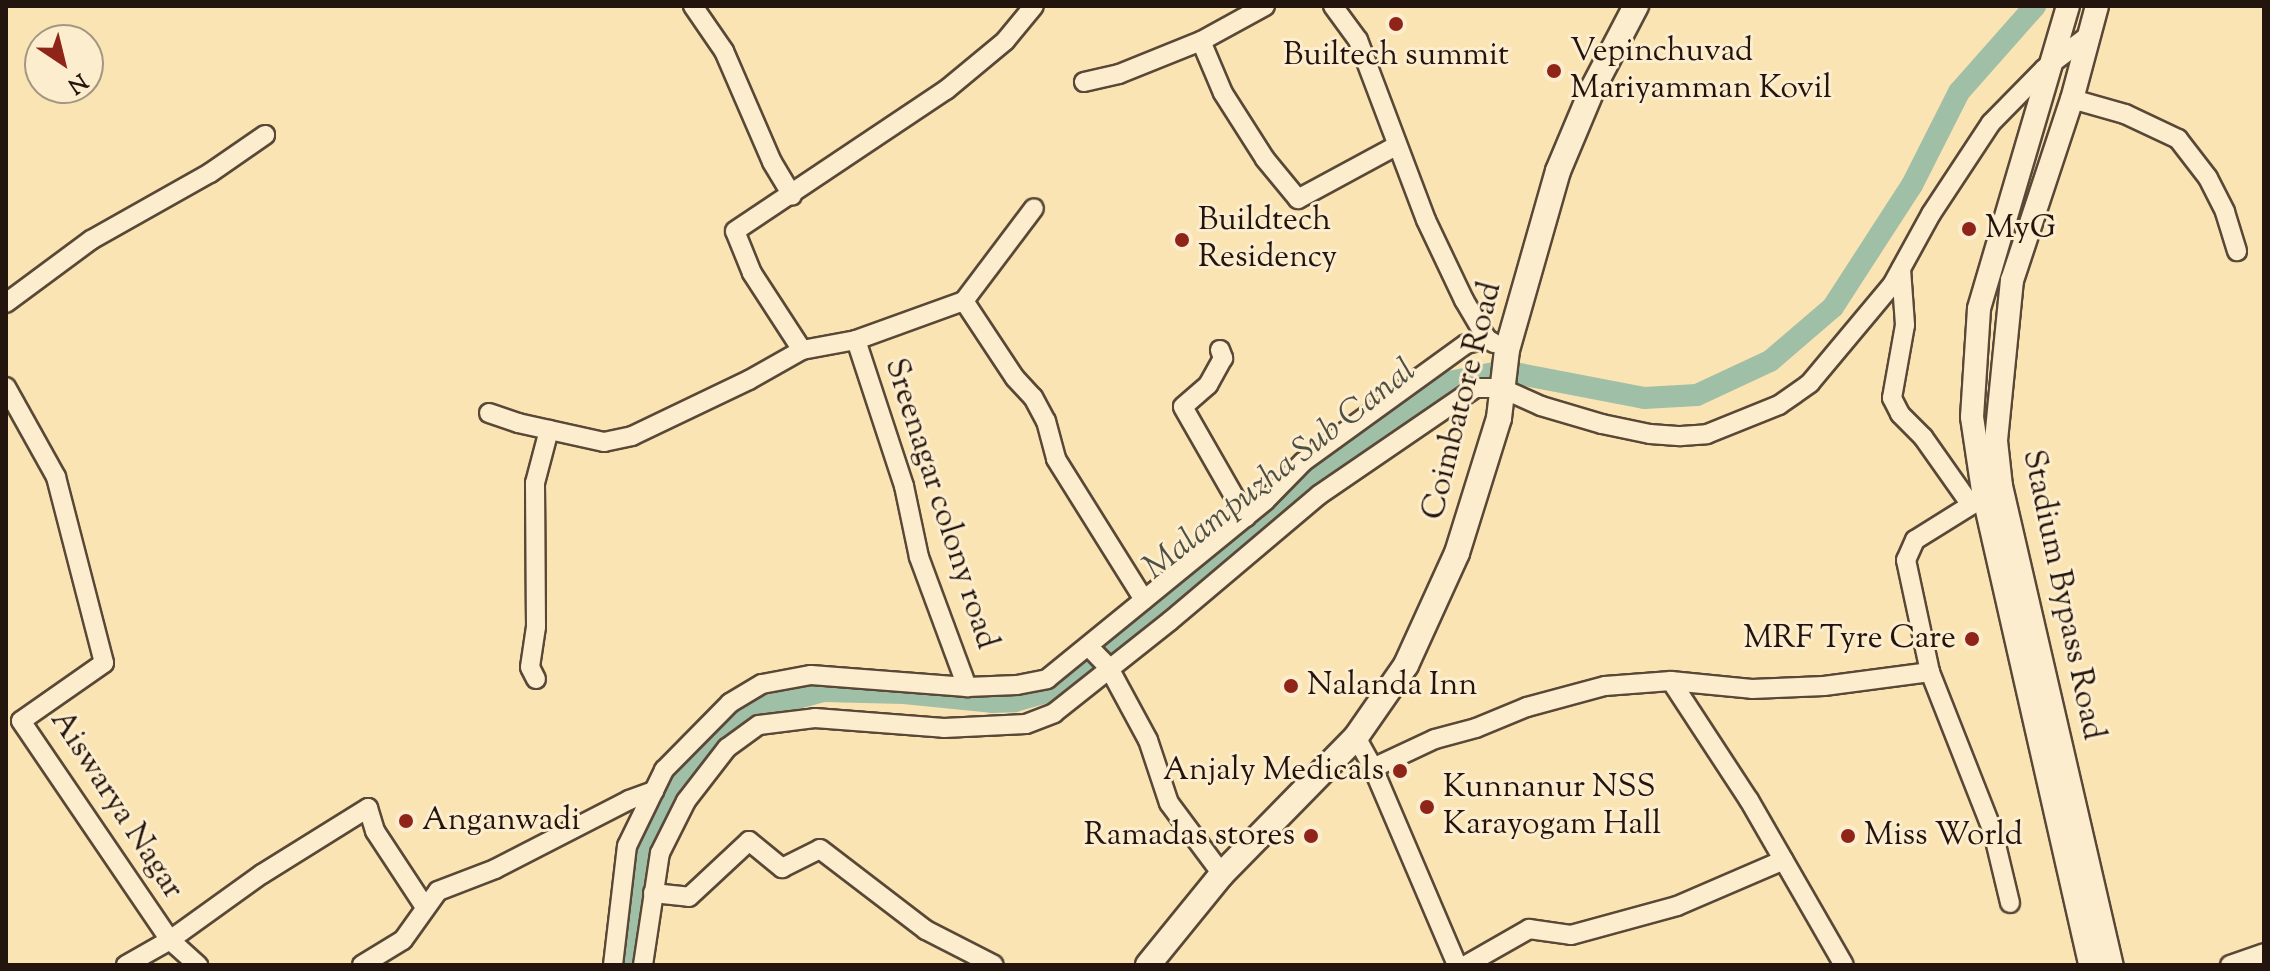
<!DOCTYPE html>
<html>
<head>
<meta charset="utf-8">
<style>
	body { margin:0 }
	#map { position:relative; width:2270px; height:971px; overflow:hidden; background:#fbe4b3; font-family:"Sorts Mill Goudy",serif }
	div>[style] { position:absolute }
	.canal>* { height:22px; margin:-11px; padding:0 11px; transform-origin:11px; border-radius:11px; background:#a0bfa7 }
	.roads { filter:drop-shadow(2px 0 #594837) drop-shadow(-2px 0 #594837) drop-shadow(0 2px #594837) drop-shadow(0 -2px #594837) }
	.minor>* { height:18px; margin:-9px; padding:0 9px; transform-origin:9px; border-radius:9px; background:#fcedce }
	.tertiary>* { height:22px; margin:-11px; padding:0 11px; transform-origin:11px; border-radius:11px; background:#fcedce }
	.secondary>* { height:24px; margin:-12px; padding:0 12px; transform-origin:12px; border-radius:12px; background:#fcedce }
	.dots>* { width:22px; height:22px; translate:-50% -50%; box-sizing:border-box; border:4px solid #fcedce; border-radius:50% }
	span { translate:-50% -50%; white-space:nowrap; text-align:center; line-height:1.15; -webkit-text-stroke:6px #fcedce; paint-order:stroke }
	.poi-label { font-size:32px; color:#23140e }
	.left { translate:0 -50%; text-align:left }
	.right { translate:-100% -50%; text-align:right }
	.street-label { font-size:32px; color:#23140e }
	.water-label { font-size:34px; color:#4f5044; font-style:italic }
	.frame { position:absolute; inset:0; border:8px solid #23140e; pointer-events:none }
	.north { position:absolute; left:24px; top:24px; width:80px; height:80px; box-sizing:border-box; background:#fcedce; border:2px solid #a59681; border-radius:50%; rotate:145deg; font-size:22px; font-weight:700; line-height:32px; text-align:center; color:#23140e }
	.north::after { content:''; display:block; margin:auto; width:28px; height:36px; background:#8f2418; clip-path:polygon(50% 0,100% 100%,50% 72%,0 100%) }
</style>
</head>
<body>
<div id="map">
	<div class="canal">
		<i style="left:629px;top:965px;width:92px;rotate:-84.4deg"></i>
		<i style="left:638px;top:873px;width:48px;rotate:-78deg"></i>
		<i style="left:648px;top:826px;width:88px;rotate:-55.6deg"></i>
		<i style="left:698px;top:753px;width:57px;rotate:-43.6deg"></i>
		<i style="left:739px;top:714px;width:87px;rotate:-15.3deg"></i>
		<i style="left:823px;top:691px;width:81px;rotate:1.4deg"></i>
		<i style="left:904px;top:693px;width:88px;rotate:5.8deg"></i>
		<i style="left:992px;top:702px;width:23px;rotate:-2deg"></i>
		<i style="left:1015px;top:701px;width:48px;rotate:-15.8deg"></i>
		<i style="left:1061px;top:688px;width:342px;rotate:-39.4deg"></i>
		<i style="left:1325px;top:471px;width:153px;rotate:-35.7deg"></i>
		<i style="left:1449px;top:382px;width:56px;rotate:-11.3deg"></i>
		<i style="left:1504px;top:371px;width:143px;rotate:10.9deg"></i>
		<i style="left:1644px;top:398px;width:53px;rotate:-3.2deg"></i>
		<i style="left:1697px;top:395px;width:81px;rotate:-25deg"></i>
		<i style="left:1770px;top:361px;width:83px;rotate:-40.6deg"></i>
		<i style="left:1833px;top:307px;width:145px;rotate:-57.1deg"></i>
		<i style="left:1912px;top:185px;width:104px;rotate:-63.2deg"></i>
		<i style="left:1959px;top:92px;width:115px;rotate:-48.5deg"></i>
	</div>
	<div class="roads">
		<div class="minor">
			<i style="left:693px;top:6px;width:55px;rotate:55.4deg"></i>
			<i style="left:724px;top:51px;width:121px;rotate:66.6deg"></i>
			<i style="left:772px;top:162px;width:39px;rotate:59deg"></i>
			<i style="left:1265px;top:6px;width:73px;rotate:151.3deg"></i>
			<i style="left:1201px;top:41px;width:56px;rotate:67.1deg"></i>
			<i style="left:1223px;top:93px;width:78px;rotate:57.5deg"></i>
			<i style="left:1265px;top:159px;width:52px;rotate:50.5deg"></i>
			<i style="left:1298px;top:199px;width:111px;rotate:-28.4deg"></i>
			<i style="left:1333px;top:6px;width:42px;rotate:53.7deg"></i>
			<i style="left:1358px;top:40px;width:192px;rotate:69.3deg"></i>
			<i style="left:1426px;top:220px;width:89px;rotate:64.6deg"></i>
			<i style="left:1464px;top:300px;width:45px;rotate:59.5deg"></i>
			<i style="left:1487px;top:339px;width:8px;rotate:30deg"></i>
			<i style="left:1084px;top:82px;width:36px;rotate:-13deg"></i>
			<i style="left:1119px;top:74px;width:88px;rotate:-21.9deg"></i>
			<i style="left:2072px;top:99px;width:55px;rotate:15.8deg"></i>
			<i style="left:2125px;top:114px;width:59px;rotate:25.3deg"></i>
			<i style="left:2178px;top:139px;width:49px;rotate:52.4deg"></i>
			<i style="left:2208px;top:178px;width:38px;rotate:63deg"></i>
			<i style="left:2225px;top:212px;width:41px;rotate:72.9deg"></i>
			<i style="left:1901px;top:269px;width:56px;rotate:85.9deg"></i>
			<i style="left:1905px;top:325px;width:74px;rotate:100.1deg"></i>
			<i style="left:1892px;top:398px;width:18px;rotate:63deg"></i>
			<i style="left:1900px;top:414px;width:33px;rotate:45deg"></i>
			<i style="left:1923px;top:437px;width:83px;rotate:54.8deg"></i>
			<i style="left:964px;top:301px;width:116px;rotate:-53deg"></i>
			<i style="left:6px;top:303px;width:106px;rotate:-36.5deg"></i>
			<i style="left:91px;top:240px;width:137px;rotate:-29.4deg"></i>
			<i style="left:210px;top:173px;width:67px;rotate:-34.6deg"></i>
			<i style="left:856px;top:340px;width:154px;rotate:71.8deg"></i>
			<i style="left:904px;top:486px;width:73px;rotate:78.1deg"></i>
			<i style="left:919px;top:557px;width:139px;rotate:69.7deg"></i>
			<i style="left:802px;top:350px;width:92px;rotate:-123deg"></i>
			<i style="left:752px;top:273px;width:45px;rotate:-112deg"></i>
			<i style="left:735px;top:231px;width:254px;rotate:-33.8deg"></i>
			<i style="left:946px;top:90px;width:77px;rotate:-39.7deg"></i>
			<i style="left:1005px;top:41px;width:45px;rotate:-50.4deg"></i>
			<i style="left:1220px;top:350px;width:9px;rotate:69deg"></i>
			<i style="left:1223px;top:358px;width:31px;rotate:119deg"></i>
			<i style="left:1208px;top:385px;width:33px;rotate:139deg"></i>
			<i style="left:1183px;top:407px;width:127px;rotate:60.2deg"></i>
			<i style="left:6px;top:387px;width:103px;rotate:60.9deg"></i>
			<i style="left:56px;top:477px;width:192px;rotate:75.5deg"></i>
			<i style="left:104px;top:663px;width:101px;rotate:145.1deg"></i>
			<i style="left:21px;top:721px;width:265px;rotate:55.8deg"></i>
			<i style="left:170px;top:940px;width:38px;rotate:42deg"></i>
			<i style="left:489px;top:413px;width:31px;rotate:19deg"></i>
			<i style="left:518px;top:423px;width:88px;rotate:12.5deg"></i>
			<i style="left:604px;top:442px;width:29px;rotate:-12deg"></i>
			<i style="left:632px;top:436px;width:130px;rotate:-25.6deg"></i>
			<i style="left:749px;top:380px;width:61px;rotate:-29.5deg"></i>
			<i style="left:802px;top:350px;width:55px;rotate:-10.5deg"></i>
			<i style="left:856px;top:340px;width:115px;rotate:-19.9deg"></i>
			<i style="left:964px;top:301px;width:92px;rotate:56.5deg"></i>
			<i style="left:1015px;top:378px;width:26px;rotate:47deg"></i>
			<i style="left:1033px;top:397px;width:27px;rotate:62deg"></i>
			<i style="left:1046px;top:421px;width:39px;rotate:75deg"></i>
			<i style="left:1056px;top:459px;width:166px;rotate:58deg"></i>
			<i style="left:1984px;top:497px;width:81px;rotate:148.1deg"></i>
			<i style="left:1915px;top:540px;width:22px;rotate:114deg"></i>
			<i style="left:1906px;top:560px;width:115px;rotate:77.9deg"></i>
			<i style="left:1930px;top:672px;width:172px;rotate:68.5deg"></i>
			<i style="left:1993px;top:832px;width:73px;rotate:76.5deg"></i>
			<i style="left:1089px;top:647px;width:29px;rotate:46deg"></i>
			<i style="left:1109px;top:668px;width:82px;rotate:61.6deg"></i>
			<i style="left:1148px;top:740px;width:66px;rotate:71.6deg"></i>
			<i style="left:1169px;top:803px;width:89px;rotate:53.3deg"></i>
			<i style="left:536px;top:679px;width:13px;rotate:-117deg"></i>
			<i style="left:530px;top:667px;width:40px;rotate:-81.5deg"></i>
			<i style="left:536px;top:627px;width:144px;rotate:-90.4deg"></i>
			<i style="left:535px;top:483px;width:55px;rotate:-75.2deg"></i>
			<i style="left:1671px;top:681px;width:142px;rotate:56.8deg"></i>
			<i style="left:1749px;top:800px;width:190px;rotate:60.1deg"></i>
			<i style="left:1356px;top:737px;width:35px;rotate:61deg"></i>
			<i style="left:1373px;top:768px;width:214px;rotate:66.9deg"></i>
			<i style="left:1373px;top:768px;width:68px;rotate:-25.1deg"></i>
			<i style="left:1435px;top:739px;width:42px;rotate:-15deg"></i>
			<i style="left:1476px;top:728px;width:55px;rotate:-22.4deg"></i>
			<i style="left:1527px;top:707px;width:81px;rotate:-15.1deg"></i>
			<i style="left:1605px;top:686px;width:66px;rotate:-4.3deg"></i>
			<i style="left:1671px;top:681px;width:81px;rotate:5.6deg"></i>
			<i style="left:1752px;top:689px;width:72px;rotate:-2.4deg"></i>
			<i style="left:1824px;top:686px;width:107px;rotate:-7.5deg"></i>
			<i style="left:653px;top:893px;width:36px;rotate:6deg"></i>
			<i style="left:689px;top:897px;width:82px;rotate:-43deg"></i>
			<i style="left:749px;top:841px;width:43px;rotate:39.3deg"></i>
			<i style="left:782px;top:868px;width:42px;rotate:-26.6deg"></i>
			<i style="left:820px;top:849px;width:133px;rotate:37.4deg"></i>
			<i style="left:926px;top:930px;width:76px;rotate:27.2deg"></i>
			<i style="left:126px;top:965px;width:51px;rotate:-29.6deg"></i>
			<i style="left:170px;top:940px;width:113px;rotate:-35.7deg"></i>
			<i style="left:262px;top:874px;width:125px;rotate:-31.9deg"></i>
			<i style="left:368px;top:808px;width:24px;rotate:73deg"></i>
			<i style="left:375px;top:831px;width:91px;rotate:56.7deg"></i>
			<i style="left:362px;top:965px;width:48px;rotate:-31.4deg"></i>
			<i style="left:403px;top:940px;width:60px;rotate:-54.5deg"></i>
			<i style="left:438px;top:891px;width:61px;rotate:-21.1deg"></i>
			<i style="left:495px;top:869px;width:151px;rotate:-27.2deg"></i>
			<i style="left:629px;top:800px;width:27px;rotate:-20deg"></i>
			<i style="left:613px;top:965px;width:120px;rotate:-83.3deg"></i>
			<i style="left:627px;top:846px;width:85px;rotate:-64deg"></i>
			<i style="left:664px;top:770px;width:94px;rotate:-45.4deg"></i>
			<i style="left:730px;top:703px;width:37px;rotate:-31deg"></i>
			<i style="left:762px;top:684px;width:50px;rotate:-10.4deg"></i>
			<i style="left:811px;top:675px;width:156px;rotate:4.4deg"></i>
			<i style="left:967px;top:687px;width:50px;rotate:-2.3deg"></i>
			<i style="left:1017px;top:685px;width:31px;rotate:-11deg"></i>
			<i style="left:1047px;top:679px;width:281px;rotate:-39.2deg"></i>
			<i style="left:1265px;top:501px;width:54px;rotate:-45.7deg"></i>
			<i style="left:1303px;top:462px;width:201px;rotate:-35.9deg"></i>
			<i style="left:1466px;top:344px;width:22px;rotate:-13deg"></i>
			<i style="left:643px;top:965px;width:113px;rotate:-81.4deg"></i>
			<i style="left:660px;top:853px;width:58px;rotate:-63.4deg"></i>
			<i style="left:686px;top:801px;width:67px;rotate:-52.3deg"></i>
			<i style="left:727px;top:748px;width:39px;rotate:-36deg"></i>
			<i style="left:759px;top:725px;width:56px;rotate:-7.1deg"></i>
			<i style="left:815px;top:718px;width:129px;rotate:4.4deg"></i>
			<i style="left:944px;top:728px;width:82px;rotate:-2.8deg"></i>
			<i style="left:1026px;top:724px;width:30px;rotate:-21deg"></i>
			<i style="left:1054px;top:713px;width:148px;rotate:-38.4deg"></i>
			<i style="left:1170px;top:621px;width:195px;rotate:-40.2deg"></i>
			<i style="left:1319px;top:495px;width:189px;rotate:-34.4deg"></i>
			<i style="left:1475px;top:388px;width:26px"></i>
			<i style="left:1501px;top:388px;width:44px;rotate:24.2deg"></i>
			<i style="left:1541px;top:406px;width:64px;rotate:16.4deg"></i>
			<i style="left:1602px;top:424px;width:49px;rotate:11.8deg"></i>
			<i style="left:1650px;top:434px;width:31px;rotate:4deg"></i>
			<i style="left:1681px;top:436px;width:26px;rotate:-4deg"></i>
			<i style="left:1707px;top:434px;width:78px;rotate:-21.9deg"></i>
			<i style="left:1779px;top:405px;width:38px;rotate:-35deg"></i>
			<i style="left:1810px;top:383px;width:128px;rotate:-50.1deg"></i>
			<i style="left:1892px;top:285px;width:81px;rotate:-61.2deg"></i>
			<i style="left:1931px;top:214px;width:109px;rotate:-56.6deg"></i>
			<i style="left:1991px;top:123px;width:76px;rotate:-45.5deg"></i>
			<i style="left:2044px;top:69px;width:55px;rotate:-36.9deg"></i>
			<i style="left:1466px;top:965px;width:73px;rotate:-29.7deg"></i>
			<i style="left:1529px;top:929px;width:42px;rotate:8.1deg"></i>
			<i style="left:1571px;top:935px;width:110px;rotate:-15.3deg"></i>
			<i style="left:1677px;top:906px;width:116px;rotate:-23.3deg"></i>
			<i style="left:2230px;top:965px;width:36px;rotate:-19deg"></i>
		</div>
		<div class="tertiary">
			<i style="left:2068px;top:6px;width:316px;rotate:106.4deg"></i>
			<i style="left:1979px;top:309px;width:108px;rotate:93.7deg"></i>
			<i style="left:1972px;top:417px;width:81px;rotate:81.5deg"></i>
			<i style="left:1984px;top:497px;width:480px;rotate:77.2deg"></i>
			<i style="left:2097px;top:6px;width:96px;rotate:105deg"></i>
			<i style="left:2072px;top:99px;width:191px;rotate:108.3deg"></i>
			<i style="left:2012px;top:280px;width:162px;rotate:95.7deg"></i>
			<i style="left:1996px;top:441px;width:45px;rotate:83.7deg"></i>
			<i style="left:2001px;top:486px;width:492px;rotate:77deg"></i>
		</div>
		<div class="secondary">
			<i style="left:1148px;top:965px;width:117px;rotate:-50.9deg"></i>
			<i style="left:1222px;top:874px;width:192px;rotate:-45.6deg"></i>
			<i style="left:1356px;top:737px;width:88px;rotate:-55.2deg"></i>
			<i style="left:1406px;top:665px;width:123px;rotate:-65.5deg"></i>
			<i style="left:1457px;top:553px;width:141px;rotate:-72.7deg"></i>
			<i style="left:1499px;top:418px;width:68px;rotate:-83.3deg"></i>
			<i style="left:1507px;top:350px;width:186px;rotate:-74.1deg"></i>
			<i style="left:1558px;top:171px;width:88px;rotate:-67.2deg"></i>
			<i style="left:1592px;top:90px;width:95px;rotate:-62.4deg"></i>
		</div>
	</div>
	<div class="dots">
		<i style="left:1396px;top:24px;background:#8f2418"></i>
		<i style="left:1554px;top:71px;background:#8f2418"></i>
		<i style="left:1969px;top:229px;background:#8f2418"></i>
		<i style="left:1182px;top:240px;background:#8f2418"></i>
		<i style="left:1972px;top:639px;background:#8f2418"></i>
		<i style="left:1291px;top:686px;background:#8f2418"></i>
		<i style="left:1400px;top:771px;background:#8f2418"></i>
		<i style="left:1427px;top:807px;background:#8f2418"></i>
		<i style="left:406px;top:821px;background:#8f2418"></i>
		<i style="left:1311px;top:836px;background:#8f2418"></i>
		<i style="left:1848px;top:836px;background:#8f2418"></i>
	</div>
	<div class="poi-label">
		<span class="left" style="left:1570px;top:71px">Vepinchuvad<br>Mariyamman Kovil</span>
		<span style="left:1396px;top:56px">Builtech summit</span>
		<span class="left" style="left:1198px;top:240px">Buildtech<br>Residency</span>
		<span class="left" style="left:1985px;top:229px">MyG</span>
		<span class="right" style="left:1956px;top:639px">MRF Tyre Care</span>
		<span class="left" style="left:1307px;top:686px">Nalanda Inn</span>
		<span class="right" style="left:1384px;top:771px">Anjaly Medicals</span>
		<span class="left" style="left:1443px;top:807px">Kunnanur NSS<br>Karayogam Hall</span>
		<span class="left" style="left:422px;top:821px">Anganwadi</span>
		<span class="right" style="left:1295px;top:836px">Ramadas stores</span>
		<span class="left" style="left:1864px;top:836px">Miss World</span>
	</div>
	<div class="street-label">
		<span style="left:1463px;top:401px;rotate:-76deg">Coimbatore Road</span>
		<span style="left:940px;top:504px;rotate:72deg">Sreenagar colony road</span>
		<span style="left:2062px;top:595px;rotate:78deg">Stadium Bypass Road</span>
		<span style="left:116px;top:805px;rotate:57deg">Aiswarya Nagar</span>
	</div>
	<div class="water-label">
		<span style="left:1280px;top:470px;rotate:-38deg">Malampuzha Sub Canal</span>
	</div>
	<div class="frame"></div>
	<div class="north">N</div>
</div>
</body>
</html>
